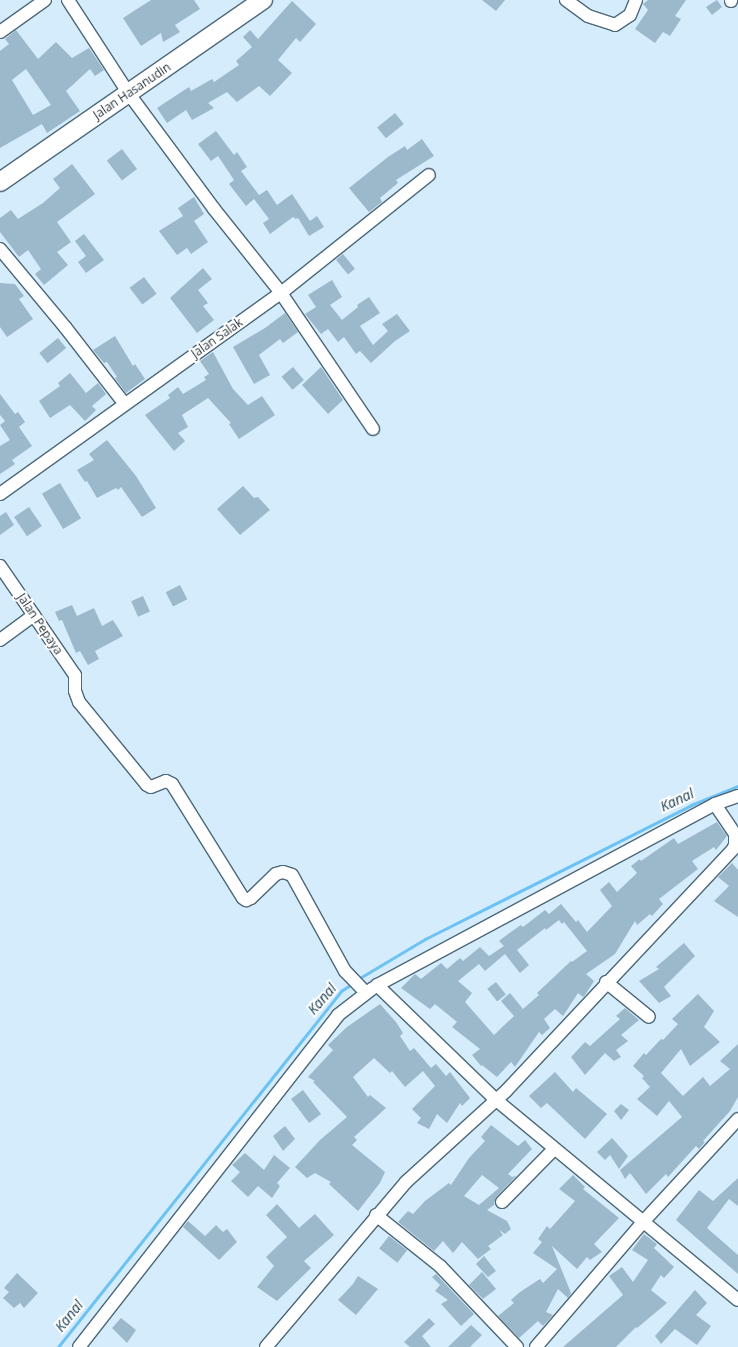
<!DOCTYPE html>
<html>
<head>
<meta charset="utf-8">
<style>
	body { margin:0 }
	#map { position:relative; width:738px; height:1347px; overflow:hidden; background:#d4ecfc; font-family:"Open Sans",sans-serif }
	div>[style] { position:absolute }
	.stream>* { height:3px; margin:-1.5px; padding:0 1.5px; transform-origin:1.5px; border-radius:1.5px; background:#6dc2f4 }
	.building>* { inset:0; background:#9cb9cb; transform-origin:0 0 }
	.roads { filter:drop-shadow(1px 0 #4d6879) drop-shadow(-1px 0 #4d6879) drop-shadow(0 1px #4d6879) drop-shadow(0 -1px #4d6879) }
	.street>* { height:12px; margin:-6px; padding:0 6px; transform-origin:6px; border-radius:6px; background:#fff }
	.secondary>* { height:18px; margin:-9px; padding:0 9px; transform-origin:9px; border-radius:9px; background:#fff }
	span { translate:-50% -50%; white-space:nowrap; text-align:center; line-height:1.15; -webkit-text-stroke:4px #fff; paint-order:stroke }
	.street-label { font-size:12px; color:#28333b }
	.water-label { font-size:14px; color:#173c51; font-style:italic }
</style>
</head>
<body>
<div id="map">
	<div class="stream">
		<i style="left:358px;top:979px;width:78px;rotate:-30.8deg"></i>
		<i style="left:425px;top:939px;width:298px;rotate:-26.7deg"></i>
		<i style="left:691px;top:805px;width:51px;rotate:-22deg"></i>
		<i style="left:58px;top:1347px;width:455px;rotate:-51.5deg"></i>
		<i style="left:341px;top:991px;width:14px;rotate:-34deg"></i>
	</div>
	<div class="building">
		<i style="clip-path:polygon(151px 0,194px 0,200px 9px,175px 25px,180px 32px,163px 42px,161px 33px,141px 46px,123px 18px)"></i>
		<i style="clip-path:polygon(482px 0,505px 0,496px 11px)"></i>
		<i style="clip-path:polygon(648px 0,686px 0,675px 16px,681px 19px,670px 36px,663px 32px,655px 43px,635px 29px,648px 10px,643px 4px)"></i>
		<i style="clip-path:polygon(717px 0,722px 7px,712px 15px,706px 7px)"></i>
		<i style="clip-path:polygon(292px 1px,316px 24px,300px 42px,296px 38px,278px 60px,292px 73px,270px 96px,259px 86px,237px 102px,227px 92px,208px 103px,214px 108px,192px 120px,186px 110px,167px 123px,157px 108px,189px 87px,191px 91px,212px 79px,214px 82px,239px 65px,236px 61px,252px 47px,243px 37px,250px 30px,258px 39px)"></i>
		<i style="clip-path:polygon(evenodd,16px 30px,38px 59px,56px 42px,72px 58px,89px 48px,104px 70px,95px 76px,90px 69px,66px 91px,80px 111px,47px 133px,42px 124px,0 148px,0 51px,9px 44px,5px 39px,16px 30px,26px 69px,51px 105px,33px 115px,12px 80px,26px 69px)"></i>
		<i style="left:395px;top:113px;width:14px;height:23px;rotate:51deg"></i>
		<i style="clip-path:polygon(216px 131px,234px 155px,237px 152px,247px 167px,241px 171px,259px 195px,267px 190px,277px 205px,292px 194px,310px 221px,317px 216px,324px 227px,309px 236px,298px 218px,296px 219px,293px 217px,270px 234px,263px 223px,269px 219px,254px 199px,246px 206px,229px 184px,234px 180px,218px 156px,211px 161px,198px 144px)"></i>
		<i style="clip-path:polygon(422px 139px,434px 156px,396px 180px,398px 183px,380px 198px,382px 202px,369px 212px,349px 188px,388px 157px,405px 146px,407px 150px)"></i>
		<i style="left:122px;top:149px;width:25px;height:19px;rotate:53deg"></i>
		<i style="clip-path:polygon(72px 164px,95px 194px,57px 222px,71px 242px,57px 252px,68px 265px,44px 285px,35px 274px,41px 269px,28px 250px,19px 257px,0 232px,0 218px,11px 210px,18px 219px,43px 203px,60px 188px,53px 179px)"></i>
		<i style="clip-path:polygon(194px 197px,204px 214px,194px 221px,208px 242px,191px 254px,187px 248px,177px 255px,159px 231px,183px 216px,178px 208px)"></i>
		<i style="clip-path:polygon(84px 234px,104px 260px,86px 273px,78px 262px,86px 256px,75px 241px)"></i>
		<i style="left:343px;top:254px;width:19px;height:9px;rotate:51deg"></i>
		<i style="clip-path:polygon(203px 268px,212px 279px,198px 290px,208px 303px,203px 306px,214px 320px,197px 333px,170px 298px)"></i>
		<i style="left:144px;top:277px;width:21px;height:18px;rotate:53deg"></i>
		<i style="clip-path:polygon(332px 280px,342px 297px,330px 305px,342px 320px,358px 307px,357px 305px,369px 297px,380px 313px,360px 326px,373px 345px,388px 331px,382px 324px,397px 314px,410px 331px,395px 341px,371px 363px,360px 351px,356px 354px,344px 337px,338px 342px,328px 329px,321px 334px,305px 314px,316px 307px,308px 295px)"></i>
		<i style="clip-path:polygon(0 283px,15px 284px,24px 296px,19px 299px,33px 319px,7px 337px,0 327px)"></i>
		<i style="clip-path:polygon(285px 313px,298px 332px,283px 343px,280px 339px,259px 355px,270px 375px,254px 384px,233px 347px,265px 328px)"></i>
		<i style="clip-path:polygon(115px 336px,133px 366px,135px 364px,145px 379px,126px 393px,115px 378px,117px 377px,107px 362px,104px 363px,93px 350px)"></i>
		<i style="left:58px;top:338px;width:13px;height:24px;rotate:51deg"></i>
		<i style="clip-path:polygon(213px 352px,233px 389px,248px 405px,262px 396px,275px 415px,239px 439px,229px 424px,231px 423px,208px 398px,182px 415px,188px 427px,178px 433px,185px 441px,174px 451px,145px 415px,170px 398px,168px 395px,178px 387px,183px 394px,206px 380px,204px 377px,209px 374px,200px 361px)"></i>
		<i style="left:293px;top:367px;width:17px;height:15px;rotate:50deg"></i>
		<i style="clip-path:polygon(321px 367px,343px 400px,328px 414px,302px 385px)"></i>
		<i style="clip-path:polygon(70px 373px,86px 393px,98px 383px,106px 394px,92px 406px,96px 410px,85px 421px,70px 405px,50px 418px,39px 401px,60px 386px,58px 383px)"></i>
		<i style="clip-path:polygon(0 394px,15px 414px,18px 412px,25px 422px,19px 427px,32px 446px,12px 460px,15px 464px,0 474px,0 446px,10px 440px,0 425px,5px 421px,0 415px)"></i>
		<i style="clip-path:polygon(107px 440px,136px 476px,156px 508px,142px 517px,121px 487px,118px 490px,116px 488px,97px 498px,87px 481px,85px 482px,77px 470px,94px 460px,89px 454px)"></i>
		<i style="left:60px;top:483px;width:41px;height:21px;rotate:59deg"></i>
		<i style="clip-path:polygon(243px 486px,254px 498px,258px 497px,270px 510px,240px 535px,217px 509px)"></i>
		<i style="left:29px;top:507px;width:23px;height:18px;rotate:56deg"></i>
		<i style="clip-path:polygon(6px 512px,14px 525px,0 535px,0 516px)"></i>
		<i style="left:180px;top:585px;width:16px;height:16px;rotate:63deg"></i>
		<i style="left:143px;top:596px;width:17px;height:13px;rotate:66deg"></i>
		<i style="clip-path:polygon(72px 605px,77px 616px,94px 608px,102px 626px,113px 620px,123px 636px,95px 651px,99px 659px,88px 665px,80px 651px,76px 653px,62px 620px,59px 621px,55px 612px)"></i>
		<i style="clip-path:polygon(evenodd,717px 822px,727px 836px,716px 850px,714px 847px,692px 861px,698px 869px,659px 899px,663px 904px,652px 916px,650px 914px,637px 925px,635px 921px,615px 954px,586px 974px,594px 981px,585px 995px,583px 997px,578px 993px,563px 1016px,555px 1009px,544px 1019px,550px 1028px,542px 1035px,539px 1032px,515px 1067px,511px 1062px,497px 1077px,482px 1065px,481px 1066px,472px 1055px,480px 1049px,452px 1027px,457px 1022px,435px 1004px,430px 1009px,401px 988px,415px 974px,421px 979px,441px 963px,447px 969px,460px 958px,463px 961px,480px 947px,489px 956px,504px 946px,499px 941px,508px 934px,521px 925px,523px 927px,545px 910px,549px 914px,561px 904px,576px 922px,578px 920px,587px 932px,612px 906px,600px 890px,609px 882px,617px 892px,637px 873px,631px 866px,640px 859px,641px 861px,674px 838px,678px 844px,717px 822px,559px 920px,562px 924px,564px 922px,587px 951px,572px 962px,571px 961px,537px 993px,539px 995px,523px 1009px,510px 993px,501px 1001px,514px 1016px,494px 1035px,465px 1002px,472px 993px,458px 981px,479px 964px,485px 971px,505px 954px,520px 973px,529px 965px,517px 950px,545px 928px,546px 930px,559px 920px)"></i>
		<i style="clip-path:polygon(732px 863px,738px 870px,738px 917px,714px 901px,729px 886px,718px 877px)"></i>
		<i style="clip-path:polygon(684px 943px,695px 956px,664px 987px,671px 996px,659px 1003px,639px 981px,659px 969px,656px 967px)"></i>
		<i style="left:496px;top:982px;width:16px;height:11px;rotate:52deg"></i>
		<i style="clip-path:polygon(698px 994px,714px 1011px,704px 1027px,720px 1042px,690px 1066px,681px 1049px,661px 1073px,683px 1096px,703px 1077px,710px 1086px,730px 1069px,720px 1061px,738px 1044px,738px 1097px,730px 1111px,703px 1141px,705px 1142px,699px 1149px,696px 1146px,668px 1177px,666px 1174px,646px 1194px,630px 1173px,625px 1179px,620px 1170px,682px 1117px,669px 1101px,657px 1116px,637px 1099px,650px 1087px,642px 1078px,644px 1076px,633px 1066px,644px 1053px,646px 1055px,661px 1039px,663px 1040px,678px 1024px,672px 1019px)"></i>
		<i style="clip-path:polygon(380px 1004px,396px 1022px,403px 1033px,400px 1036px,410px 1051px,414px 1048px,431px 1068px,436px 1064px,446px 1076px,450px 1072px,470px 1098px,462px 1106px,460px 1103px,447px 1123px,437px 1114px,429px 1129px,417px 1123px,421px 1118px,412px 1109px,435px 1086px,423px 1071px,405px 1087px,392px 1071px,390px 1073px,374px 1058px,353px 1077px,368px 1097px,370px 1095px,386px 1108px,354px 1137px,357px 1140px,352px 1145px,385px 1172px,380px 1183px,358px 1211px,329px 1184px,331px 1182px,315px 1173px,307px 1178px,295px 1167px,320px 1140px,347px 1117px,313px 1082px,315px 1081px,308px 1077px,333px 1050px,328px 1045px,347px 1027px)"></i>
		<i style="clip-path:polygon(625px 1008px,639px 1020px,621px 1035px,628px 1041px,616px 1050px,621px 1057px,614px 1061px,605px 1053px,585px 1075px,571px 1057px,585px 1042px,590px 1046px,620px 1019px,616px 1016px)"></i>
		<i style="clip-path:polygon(555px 1072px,573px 1092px,576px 1088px,607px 1114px,585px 1139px,547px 1103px,541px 1108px,529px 1096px)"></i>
		<i style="left:303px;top:1090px;width:30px;height:15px;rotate:53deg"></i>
		<i style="clip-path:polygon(621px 1104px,629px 1110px,621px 1120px,614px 1111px)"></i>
		<i style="clip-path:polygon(evenodd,491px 1125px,518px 1146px,525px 1140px,532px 1149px,508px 1174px,512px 1177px,516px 1176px,496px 1197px,494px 1205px,487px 1210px,507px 1221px,511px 1229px,505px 1234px,499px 1230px,503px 1235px,488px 1246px,491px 1249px,478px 1259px,462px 1242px,453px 1253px,443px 1241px,434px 1251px,398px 1222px,408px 1211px,413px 1214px,425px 1201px,449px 1183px,451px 1185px,469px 1158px,485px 1141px,481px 1137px,491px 1125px,482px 1175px,499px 1188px,479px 1205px,464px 1196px,482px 1175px)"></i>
		<i style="clip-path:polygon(285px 1126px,295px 1139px,283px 1151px,273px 1136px)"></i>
		<i style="clip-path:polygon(612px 1138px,628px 1156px,619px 1169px,610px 1155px,605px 1160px,597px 1152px)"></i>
		<i style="clip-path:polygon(245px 1153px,264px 1170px,274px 1155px,290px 1168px,277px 1183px,280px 1186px,272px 1198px,258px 1186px,248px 1197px,231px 1181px,240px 1172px,232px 1165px)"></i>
		<i style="clip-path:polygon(573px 1175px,585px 1187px,583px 1189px,619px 1218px,594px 1244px,602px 1252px,590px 1260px,587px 1257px,577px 1269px,552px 1246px,571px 1293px,568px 1298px,558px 1289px,546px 1312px,553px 1315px,543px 1326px,538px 1321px,519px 1338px,498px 1316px,514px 1303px,511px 1300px,520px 1292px,540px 1279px,543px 1283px,557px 1269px,533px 1253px,542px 1242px,538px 1239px,547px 1226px,550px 1229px,575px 1201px,559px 1189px)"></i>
		<i style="clip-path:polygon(738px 1178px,738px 1206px,729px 1199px,707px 1228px,738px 1255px,738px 1274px,676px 1220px,699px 1190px,713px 1201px)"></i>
		<i style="clip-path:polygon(277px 1204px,299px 1228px,315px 1214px,334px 1235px,304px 1261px,311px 1268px,277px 1301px,257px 1287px,274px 1266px,266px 1257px,287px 1237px,266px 1215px)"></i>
		<i style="clip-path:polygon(188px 1221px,205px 1236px,216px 1225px,223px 1232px,227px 1229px,237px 1242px,219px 1260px,183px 1227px)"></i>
		<i style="clip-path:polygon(644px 1234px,657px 1244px,654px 1248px,674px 1267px,664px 1278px,661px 1275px,651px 1290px,667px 1303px,637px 1328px,636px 1327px,616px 1347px,563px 1347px,623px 1295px,609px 1276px,622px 1267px,633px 1282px,648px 1260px,632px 1250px)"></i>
		<i style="left:389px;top:1236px;width:23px;height:16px;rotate:38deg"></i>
		<i style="clip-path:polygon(484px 1256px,496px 1271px,488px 1277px,476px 1264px)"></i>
		<i style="clip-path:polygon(482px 1272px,496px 1289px,483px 1299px,469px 1285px)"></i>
		<i style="clip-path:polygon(17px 1273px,38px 1293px,24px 1308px,20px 1303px,14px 1308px,3px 1298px,9px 1292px,4px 1288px)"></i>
		<i style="clip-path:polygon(436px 1274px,474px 1314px,461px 1326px,441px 1304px,448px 1300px,435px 1291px,440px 1285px,432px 1277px)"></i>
		<i style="clip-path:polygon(358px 1276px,378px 1289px,356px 1315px,338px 1300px,353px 1284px)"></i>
		<i style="clip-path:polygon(695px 1290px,707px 1303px,696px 1315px,711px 1326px,697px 1345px,675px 1329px,661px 1344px,655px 1336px)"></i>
		<i style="clip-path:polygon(121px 1318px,136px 1330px,127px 1343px,112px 1328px)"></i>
		<i style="clip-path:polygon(429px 1318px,435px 1324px,422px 1336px,431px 1347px,410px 1347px,404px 1342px)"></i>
		<i style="clip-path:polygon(471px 1325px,482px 1335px,470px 1347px,448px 1347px)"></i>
	</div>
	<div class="roads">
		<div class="street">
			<i style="left:68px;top:0;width:112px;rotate:57deg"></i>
			<i style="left:129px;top:94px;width:143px;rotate:53.5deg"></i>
			<i style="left:214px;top:209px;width:107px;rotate:51.4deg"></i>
			<i style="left:281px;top:293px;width:164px;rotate:55.9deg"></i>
			<i style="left:566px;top:0;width:27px;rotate:36deg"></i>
			<i style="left:588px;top:16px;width:28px;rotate:18deg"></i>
			<i style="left:615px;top:25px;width:18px;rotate:-34deg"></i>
			<i style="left:630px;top:15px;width:16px;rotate:-68deg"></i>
			<i style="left:731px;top:0;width:1px;rotate:90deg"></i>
			<i style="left:0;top:32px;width:55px;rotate:-35.4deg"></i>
			<i style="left:0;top:249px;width:102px;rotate:50.2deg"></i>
			<i style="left:65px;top:327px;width:96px;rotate:52.2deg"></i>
			<i style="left:0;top:494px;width:345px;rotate:-35.6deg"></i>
			<i style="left:281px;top:293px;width:189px;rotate:-38.6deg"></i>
			<i style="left:0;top:566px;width:132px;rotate:55.5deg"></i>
			<i style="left:75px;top:675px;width:16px;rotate:90deg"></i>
			<i style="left:75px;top:691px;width:12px;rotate:70deg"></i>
			<i style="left:79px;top:702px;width:107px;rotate:50.7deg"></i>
			<i style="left:147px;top:785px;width:4px;rotate:27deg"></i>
			<i style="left:151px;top:787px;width:16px;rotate:-22deg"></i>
			<i style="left:166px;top:781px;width:7px;rotate:27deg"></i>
			<i style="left:172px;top:784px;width:134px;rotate:58.1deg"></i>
			<i style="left:243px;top:898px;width:4px;rotate:34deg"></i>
			<i style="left:246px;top:900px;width:5px;rotate:-22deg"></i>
			<i style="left:251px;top:898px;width:35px;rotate:-44deg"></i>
			<i style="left:276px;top:874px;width:7px;rotate:-16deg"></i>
			<i style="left:283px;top:872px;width:9px;rotate:18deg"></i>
			<i style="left:292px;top:875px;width:110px;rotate:61.1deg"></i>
			<i style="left:345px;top:971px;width:30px;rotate:46deg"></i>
			<i style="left:0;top:640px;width:42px;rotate:-36.3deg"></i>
			<i style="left:738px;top:796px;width:24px;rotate:161deg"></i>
			<i style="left:715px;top:804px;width:383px;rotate:151.8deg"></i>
			<i style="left:377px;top:985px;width:164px;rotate:44deg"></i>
			<i style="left:495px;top:1099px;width:315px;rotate:39.6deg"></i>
			<i style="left:606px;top:982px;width:55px;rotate:39.1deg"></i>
			<i style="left:502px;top:1202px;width:74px;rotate:-45.5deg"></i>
			<i style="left:376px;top:1215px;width:82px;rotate:38.6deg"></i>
			<i style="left:440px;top:1266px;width:112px;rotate:46.5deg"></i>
			<i style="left:79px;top:1347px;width:421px;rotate:-52deg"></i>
			<i style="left:338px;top:1015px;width:44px;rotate:-37.6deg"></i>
			<i style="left:266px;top:1347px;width:216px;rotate:-49.7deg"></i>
			<i style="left:406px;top:1182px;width:135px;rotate:-42.3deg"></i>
			<i style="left:506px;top:1091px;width:332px;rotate:-46.8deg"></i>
			<i style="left:733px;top:849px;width:4px;rotate:-63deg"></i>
			<i style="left:735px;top:845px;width:11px;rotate:-90deg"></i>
			<i style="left:735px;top:834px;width:36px;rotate:-124deg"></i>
			<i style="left:536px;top:1347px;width:165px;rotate:-49.4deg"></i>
			<i style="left:643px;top:1222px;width:140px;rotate:-47.3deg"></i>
		</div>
		<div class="secondary">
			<i style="left:0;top:182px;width:320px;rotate:-34.7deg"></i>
		</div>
	</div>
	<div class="street-label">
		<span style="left:132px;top:91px;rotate:-34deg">Jalan Hasanudin</span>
		<span style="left:217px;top:338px;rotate:-35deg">Jalan Salak</span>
		<span style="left:40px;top:624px;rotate:56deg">Jalan Pepaya</span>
	</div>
	<div class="water-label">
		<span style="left:677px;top:800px;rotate:-25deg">Kanal</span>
		<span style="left:322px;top:999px;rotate:-49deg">Kanal</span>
		<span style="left:69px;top:1316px;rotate:-51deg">Kanal</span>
	</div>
</div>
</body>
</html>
